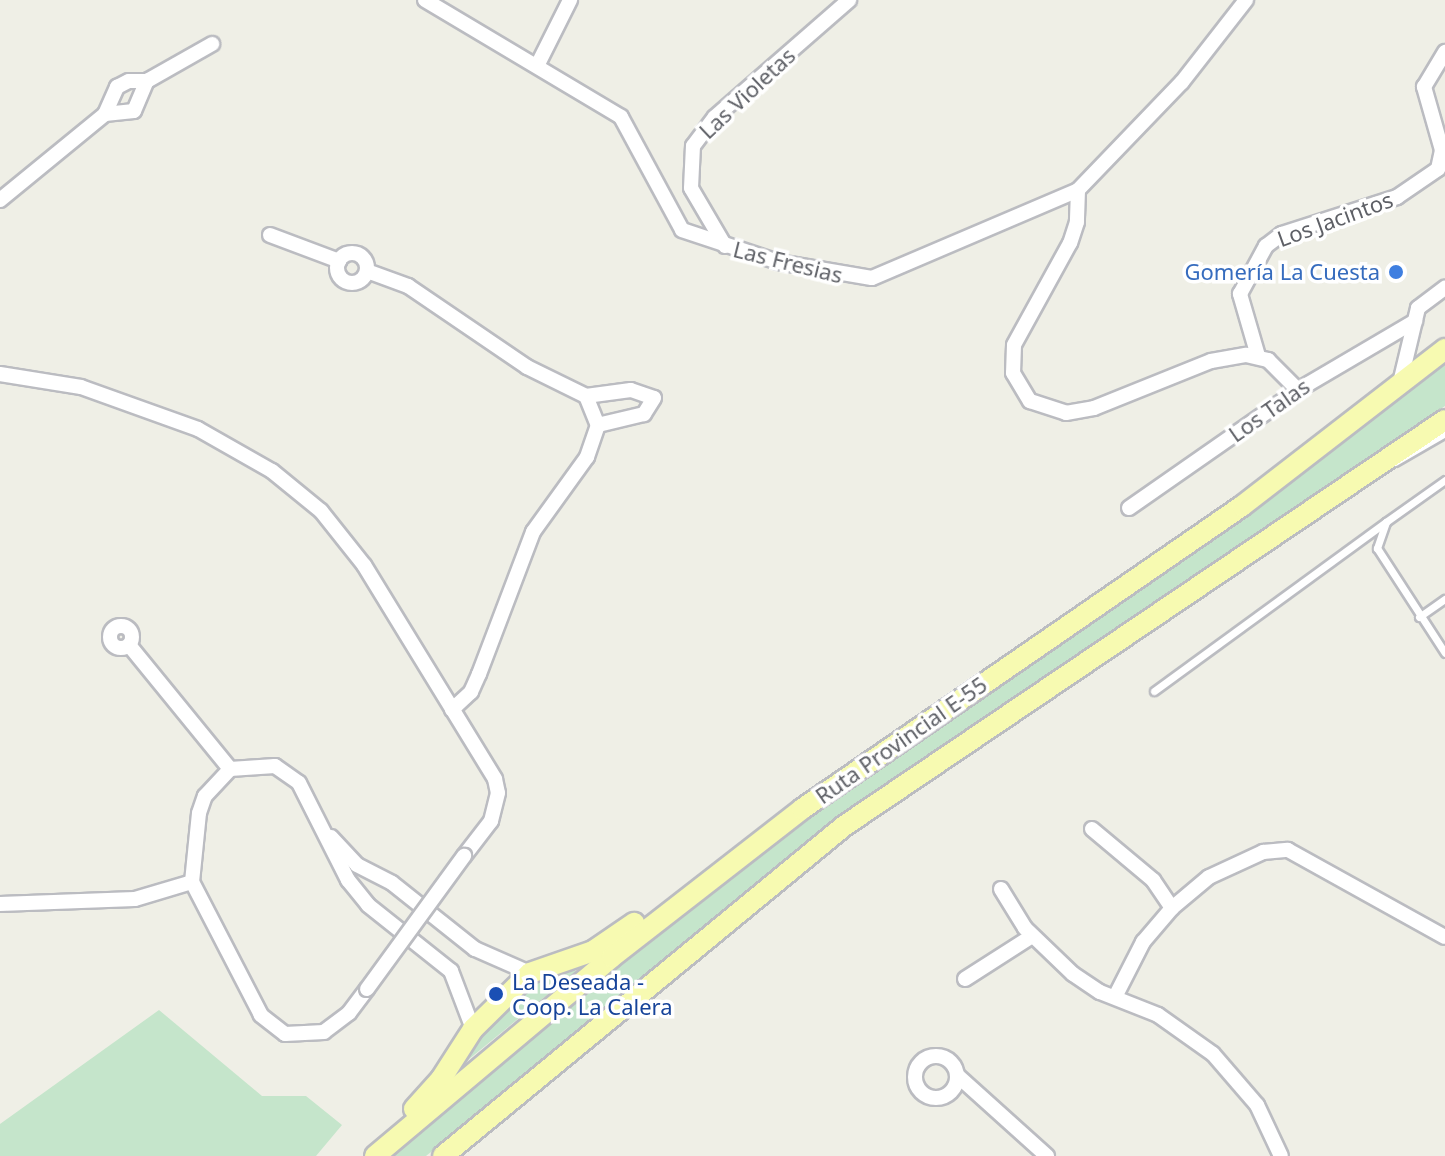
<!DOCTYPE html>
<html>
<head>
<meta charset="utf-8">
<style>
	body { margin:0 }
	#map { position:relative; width:1445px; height:1156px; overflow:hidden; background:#efefe6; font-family:"Noto Sans",sans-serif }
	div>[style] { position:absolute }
	.green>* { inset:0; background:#c5e5cb }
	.roads { filter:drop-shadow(2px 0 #bbbcc1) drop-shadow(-2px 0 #bbbcc1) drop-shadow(0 2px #bbbcc1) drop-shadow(0 -2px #bbbcc1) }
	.service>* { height:7px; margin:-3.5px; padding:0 3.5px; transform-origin:3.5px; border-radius:3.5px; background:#fff }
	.minor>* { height:14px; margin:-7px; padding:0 7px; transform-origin:7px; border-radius:7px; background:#fff }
	.minor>.ring { margin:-7px; padding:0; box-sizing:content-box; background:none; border:14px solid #fff; border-radius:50% }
	.primary>* { height:20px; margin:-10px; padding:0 10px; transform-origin:10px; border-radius:10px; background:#f7fab1 }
	.bridges { filter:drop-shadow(2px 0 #bbbcc1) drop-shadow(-2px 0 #bbbcc1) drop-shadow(0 2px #bbbcc1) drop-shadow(0 -2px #bbbcc1) }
	.minor-bridge>* { height:14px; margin:-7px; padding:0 7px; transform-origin:7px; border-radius:7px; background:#fff }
	.dots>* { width:22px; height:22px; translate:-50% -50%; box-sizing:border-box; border:4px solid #fff; border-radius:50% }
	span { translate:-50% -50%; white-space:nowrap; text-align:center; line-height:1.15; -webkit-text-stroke:7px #fff; paint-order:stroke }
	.street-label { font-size:22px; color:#5e6066 }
	.shop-label { font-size:22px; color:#366cbe }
	.right { translate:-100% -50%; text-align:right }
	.transit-label { font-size:22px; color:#164399 }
	.left { translate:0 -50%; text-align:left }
</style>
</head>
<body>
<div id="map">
	<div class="green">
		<i style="clip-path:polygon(1445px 359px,1445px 406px,829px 826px,426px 1156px,389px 1156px,621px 960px,800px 820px)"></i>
		<i style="clip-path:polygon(576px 967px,575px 972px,463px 1064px,479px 1037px,535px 982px)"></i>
		<i style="clip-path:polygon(159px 1010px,262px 1096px,306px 1096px,342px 1125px,316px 1156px,0 1156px,0 1124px)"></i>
	</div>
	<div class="roads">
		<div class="service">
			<i style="left:1395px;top:462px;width:58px;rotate:-30.1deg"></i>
			<i style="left:1445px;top:480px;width:72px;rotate:144.6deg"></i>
			<i style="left:1386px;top:522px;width:28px;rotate:109deg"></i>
			<i style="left:1377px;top:548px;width:125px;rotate:57.1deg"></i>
			<i style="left:1419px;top:617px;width:32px;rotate:-35deg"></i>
			<i style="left:1154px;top:691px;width:287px;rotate:-36.1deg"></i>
		</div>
		<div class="minor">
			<i style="left:425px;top:0;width:228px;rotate:30.8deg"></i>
			<i style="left:621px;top:117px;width:128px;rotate:61.6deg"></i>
			<i style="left:682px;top:230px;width:101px;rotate:18.4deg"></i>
			<i style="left:778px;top:262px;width:95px;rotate:9.7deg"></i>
			<i style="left:872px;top:278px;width:224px;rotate:-23.1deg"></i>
			<i style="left:1078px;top:190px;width:150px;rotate:-46.1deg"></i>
			<i style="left:1182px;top:82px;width:104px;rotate:-52deg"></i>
			<i style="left:538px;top:64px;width:72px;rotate:-63.4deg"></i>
			<i style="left:105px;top:114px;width:29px;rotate:-6deg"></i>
			<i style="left:134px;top:111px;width:33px;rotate:-67deg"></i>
			<i style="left:1078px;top:190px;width:32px;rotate:92deg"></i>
			<i style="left:1077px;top:222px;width:22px;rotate:108deg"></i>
			<i style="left:1070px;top:243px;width:116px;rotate:118.8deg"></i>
			<i style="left:1014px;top:345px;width:28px;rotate:92deg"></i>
			<i style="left:1013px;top:373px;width:33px;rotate:59deg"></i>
			<i style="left:1030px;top:401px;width:38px;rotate:18deg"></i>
			<i style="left:1066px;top:413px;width:28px;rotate:-10deg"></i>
			<i style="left:1094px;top:408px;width:126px;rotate:-21.9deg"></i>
			<i style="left:1211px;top:361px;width:36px;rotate:-10deg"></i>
			<i style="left:1246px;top:355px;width:23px;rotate:13deg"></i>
			<i style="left:1268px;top:360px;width:42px;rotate:45deg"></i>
			<i style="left:0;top:200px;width:136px;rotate:-39.3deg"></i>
			<i style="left:105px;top:114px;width:30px;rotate:-66deg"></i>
			<i style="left:117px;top:87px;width:13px;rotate:-27deg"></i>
			<i style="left:129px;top:81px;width:18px"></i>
			<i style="left:147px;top:81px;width:75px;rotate:-29.6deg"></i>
			<i style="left:270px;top:235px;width:74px;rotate:20.6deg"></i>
			<i style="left:725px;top:246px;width:67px;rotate:-120.4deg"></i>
			<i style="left:691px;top:188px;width:42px;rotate:-87.3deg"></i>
			<i style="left:693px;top:146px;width:36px;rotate:-53deg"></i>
			<i style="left:715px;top:117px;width:178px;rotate:-41.1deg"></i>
			<i class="ring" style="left:337px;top:253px;width:16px;height:16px"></i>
			<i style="left:367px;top:271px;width:44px;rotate:20.1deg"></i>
			<i style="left:408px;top:286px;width:144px;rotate:34.2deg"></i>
			<i style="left:527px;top:367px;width:66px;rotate:26.2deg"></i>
			<i style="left:586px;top:396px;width:31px;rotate:68deg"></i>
			<i style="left:598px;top:425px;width:34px;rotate:109deg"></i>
			<i style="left:587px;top:457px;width:92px;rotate:125.8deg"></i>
			<i style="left:533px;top:532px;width:152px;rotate:110.8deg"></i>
			<i style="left:479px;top:674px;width:20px;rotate:114deg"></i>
			<i style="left:471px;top:692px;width:26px;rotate:137deg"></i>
			<i style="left:1258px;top:356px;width:65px;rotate:-106.2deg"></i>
			<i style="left:1240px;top:294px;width:55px;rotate:-61.6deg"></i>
			<i style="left:1266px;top:246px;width:20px;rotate:-37deg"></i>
			<i style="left:1282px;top:234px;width:121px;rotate:-17.8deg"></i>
			<i style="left:1397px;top:197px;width:50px;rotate:-34.3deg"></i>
			<i style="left:1438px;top:169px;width:19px;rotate:-78deg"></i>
			<i style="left:1442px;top:150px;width:66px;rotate:-105.9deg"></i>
			<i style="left:1424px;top:87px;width:41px;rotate:-59deg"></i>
			<i style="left:0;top:374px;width:82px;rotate:9.1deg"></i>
			<i style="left:81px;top:387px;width:124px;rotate:19.7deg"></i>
			<i style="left:198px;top:429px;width:85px;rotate:29.6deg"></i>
			<i style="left:272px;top:471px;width:63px;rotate:39.2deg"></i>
			<i style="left:321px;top:511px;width:69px;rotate:51.5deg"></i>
			<i style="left:364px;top:565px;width:251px;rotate:58.5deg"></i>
			<i style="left:495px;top:779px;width:14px;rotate:78deg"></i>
			<i style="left:498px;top:793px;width:29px;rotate:104deg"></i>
			<i style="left:491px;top:821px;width:44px;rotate:127.6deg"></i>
			<i style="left:1400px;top:383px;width:77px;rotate:-76.5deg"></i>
			<i style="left:1418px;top:308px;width:34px;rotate:-37deg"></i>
			<i style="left:586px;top:396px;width:45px;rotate:-7.6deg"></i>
			<i style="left:631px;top:390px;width:24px;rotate:19deg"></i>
			<i style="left:654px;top:398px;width:19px;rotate:122deg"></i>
			<i style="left:644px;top:414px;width:47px;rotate:166.6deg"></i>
			<i style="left:1129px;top:508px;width:206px;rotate:-34.9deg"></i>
			<i style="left:1298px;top:390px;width:136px;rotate:-30.5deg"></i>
			<i class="ring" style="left:110px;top:626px;width:8px;height:8px"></i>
			<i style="left:129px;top:645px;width:160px;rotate:50.8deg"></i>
			<i style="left:1092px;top:829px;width:80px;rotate:39.9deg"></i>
			<i style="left:1153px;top:880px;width:34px;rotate:56deg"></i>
			<i style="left:331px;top:837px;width:38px;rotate:47deg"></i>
			<i style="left:357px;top:865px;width:39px;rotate:27deg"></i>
			<i style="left:392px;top:883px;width:106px;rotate:38.5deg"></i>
			<i style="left:475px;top:949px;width:60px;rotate:23.6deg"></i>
			<i style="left:1001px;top:889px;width:46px;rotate:58.4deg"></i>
			<i style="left:1025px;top:928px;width:66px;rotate:43.8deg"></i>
			<i style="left:1073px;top:974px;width:32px;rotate:34deg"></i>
			<i style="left:1100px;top:992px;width:62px;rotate:21.6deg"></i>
			<i style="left:1158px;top:1015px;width:67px;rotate:35.3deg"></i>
			<i style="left:1213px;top:1054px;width:67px;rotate:49.2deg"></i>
			<i style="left:1257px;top:1105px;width:56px;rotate:64.8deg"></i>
			<i style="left:0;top:904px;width:135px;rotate:-2.1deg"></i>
			<i style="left:135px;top:899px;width:59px;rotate:-16.6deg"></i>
			<i style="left:965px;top:979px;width:80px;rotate:-32.7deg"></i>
			<i style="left:367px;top:989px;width:30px;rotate:127deg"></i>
			<i style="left:349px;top:1013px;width:31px;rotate:143deg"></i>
			<i style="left:324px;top:1032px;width:39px;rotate:177deg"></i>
			<i style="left:285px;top:1034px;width:31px;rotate:-142deg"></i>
			<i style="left:261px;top:1015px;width:150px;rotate:-117.4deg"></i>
			<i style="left:192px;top:882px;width:69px;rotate:-84.2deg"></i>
			<i style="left:199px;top:813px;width:18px;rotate:-71deg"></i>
			<i style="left:205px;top:796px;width:37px;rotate:-47deg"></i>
			<i style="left:230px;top:769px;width:45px;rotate:-3.8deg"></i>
			<i style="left:275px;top:766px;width:29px;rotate:35deg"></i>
			<i style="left:299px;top:783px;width:109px;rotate:63.2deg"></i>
			<i style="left:348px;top:880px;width:32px;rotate:51deg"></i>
			<i style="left:368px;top:905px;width:106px;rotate:38.5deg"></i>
			<i style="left:451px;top:971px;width:62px;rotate:69.2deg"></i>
			<i style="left:1115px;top:997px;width:62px;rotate:-63deg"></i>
			<i style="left:1143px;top:942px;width:45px;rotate:-49.5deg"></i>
			<i style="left:1172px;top:908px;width:48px;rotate:-40deg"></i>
			<i style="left:1209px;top:877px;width:60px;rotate:-24.8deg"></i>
			<i style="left:1263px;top:852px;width:25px;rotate:-5deg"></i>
			<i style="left:1288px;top:850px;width:179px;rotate:29deg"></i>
			<i class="ring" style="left:915px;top:1056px;width:28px;height:28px"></i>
			<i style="left:958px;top:1076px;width:120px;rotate:42deg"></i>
		</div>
		<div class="primary">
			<i style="left:414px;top:1109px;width:40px;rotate:-48deg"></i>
			<i style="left:441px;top:1079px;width:59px;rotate:-57.4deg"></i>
			<i style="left:473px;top:1029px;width:80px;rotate:-44.5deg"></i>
			<i style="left:530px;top:973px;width:67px;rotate:-19.2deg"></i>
			<i style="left:593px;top:951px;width:50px;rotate:-34.3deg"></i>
			<i style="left:375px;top:1156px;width:309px;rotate:-40deg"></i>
			<i style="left:612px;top:957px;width:241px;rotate:-37.9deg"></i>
			<i style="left:802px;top:809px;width:534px;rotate:-34.55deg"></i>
			<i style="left:1242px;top:506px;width:257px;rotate:-37.7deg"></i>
			<i style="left:443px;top:1156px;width:519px;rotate:-39.45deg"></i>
			<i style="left:844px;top:826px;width:725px;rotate:-34.04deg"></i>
		</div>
	</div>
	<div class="bridges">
		<div class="minor-bridge">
			<i style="left:367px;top:989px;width:165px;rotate:-53.9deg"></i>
		</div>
	</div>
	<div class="dots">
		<i style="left:1396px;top:272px;background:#3f7fe0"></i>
		<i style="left:496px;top:994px;background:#1a4fb4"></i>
	</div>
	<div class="street-label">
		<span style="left:747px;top:93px;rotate:-43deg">Las Violetas</span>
		<span style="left:1335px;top:219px;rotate:-20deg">Los Jacintos</span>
		<span style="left:788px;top:262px;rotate:14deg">Las Fresias</span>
		<span style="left:1269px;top:410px;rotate:-35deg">Los Talas</span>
		<span style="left:901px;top:740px;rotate:-35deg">Ruta Provincial E-55</span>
	</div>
	<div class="shop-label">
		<span class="right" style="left:1380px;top:272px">Gomería La Cuesta</span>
	</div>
	<div class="transit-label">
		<span class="left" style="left:512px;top:994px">La Deseada -<br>Coop. La Calera</span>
	</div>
</div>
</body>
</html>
